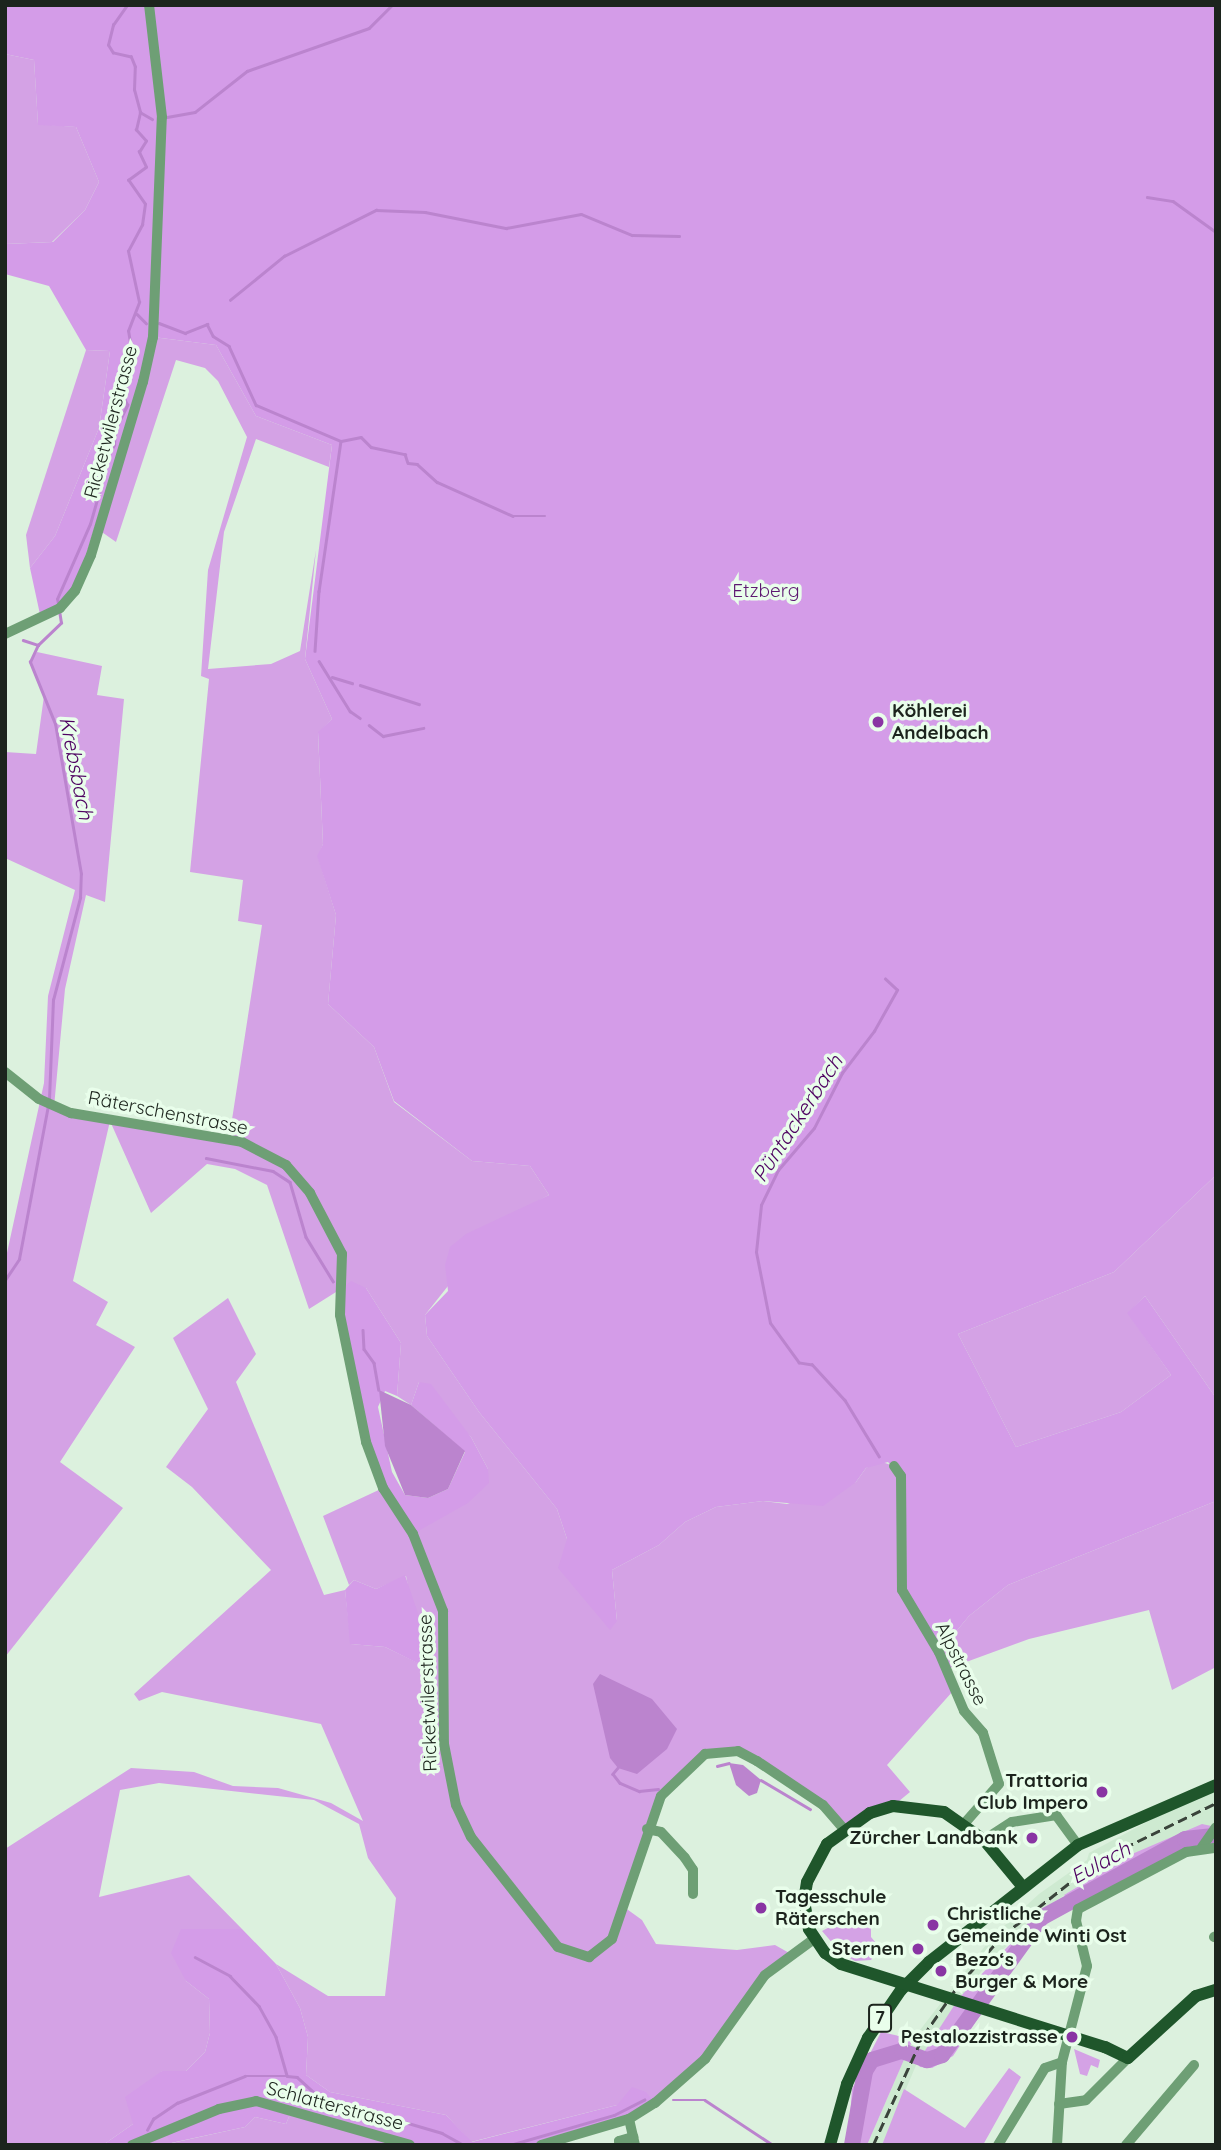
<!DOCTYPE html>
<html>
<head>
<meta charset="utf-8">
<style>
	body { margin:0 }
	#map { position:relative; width:1221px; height:2150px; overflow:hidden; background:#dcf1de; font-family:Quicksand,sans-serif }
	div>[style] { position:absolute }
	.built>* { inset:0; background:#ceead1 }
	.green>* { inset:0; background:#d4a2e5 }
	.forest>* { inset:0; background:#d49ce8 }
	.water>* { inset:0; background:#bb84ce }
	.stream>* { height:2.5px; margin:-1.25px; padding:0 1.25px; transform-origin:1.25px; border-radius:1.25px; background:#bb84ce }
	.river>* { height:16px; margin:-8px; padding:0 8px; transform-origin:8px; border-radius:8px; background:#bb84ce }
	.minor>* { height:10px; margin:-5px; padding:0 5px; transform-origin:5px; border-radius:5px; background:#6e9f75 }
	.major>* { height:12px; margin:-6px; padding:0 6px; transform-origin:6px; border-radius:6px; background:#1f562b }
	.rail>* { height:2.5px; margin-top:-1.25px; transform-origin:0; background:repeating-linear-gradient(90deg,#3a443b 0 10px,transparent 0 15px) }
	.major-bridge>* { height:12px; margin:-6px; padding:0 6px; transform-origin:6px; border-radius:6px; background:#1f562b }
	.dots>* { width:19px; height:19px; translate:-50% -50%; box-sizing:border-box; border:4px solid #e9feeb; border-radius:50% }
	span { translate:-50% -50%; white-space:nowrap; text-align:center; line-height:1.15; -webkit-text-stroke:7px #e9feeb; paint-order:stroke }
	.shield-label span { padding:2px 5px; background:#e9feeb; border:2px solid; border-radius:5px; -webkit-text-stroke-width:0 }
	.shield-label { font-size:18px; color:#1c241d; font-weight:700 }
	.street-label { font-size:19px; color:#1c241d }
	.park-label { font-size:19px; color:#5d1871 }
	.poi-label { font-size:19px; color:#1c241d; font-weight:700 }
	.left { translate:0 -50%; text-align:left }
	.right { translate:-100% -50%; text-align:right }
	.water-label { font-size:21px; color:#4e0261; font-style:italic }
	.frame { position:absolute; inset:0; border:7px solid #1c241d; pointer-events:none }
</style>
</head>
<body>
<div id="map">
	<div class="built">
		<i style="clip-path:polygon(1216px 1785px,1216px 1827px,1132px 1854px,1101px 1871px,1048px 1906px,983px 1969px,917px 2063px,882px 2145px,867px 2145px,913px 2039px,992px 1937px,1039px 1894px,1087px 1860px,1089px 1853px)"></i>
	</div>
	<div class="green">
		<i style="clip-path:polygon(5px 54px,34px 60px,38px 124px,76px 127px,99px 182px,85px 210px,52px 242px,5px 244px)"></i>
		<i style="clip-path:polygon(153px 337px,216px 345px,256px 416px,332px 445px,329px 467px,256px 439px,224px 532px,208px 669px,271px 664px,300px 651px,316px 550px,305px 659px,332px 719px,318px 733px,323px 844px,318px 857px,336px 915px,328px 1004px,374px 1047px,394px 1102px,472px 1161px,530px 1166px,549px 1195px,511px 1215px,448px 1286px,425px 1315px,427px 1336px,479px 1412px,557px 1509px,567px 1539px,617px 1621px,612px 1570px,659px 1545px,685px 1522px,716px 1507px,763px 1501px,787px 1504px,856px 1482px,866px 1468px,879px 1461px,894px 1466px,939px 1652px,969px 1616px,1008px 1585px,1216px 1501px,1216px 1667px,1172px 1690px,1149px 1610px,1029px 1639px,947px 1669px,953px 1691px,887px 1765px,910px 1792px,893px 1806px,843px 1828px,834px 1817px,738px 1751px,705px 1754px,661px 1796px,624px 1907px,642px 1920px,656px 1944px,737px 1950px,775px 1945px,791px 1954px,778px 1963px,723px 2035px,655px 2103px,617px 2105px,471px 2142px,446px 2115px,330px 2092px,306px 2075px,308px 2037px,300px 2008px,276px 1964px,328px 1996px,385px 1996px,396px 1898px,368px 1858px,359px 1824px,314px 1800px,159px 1783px,120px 1790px,99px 1897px,189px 1875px,242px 1929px,181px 1929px,186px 1981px,209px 1999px,210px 2033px,205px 2052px,186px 2071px,162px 2071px,133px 2124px,103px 2145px,5px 2145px,5px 1849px,131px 1768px,194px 1772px,233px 1786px,278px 1788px,331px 1803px,363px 1821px,321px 1724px,162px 1692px,139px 1701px,134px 1694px,271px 1570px,192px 1487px,166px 1467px,208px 1409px,173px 1338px,228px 1298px,256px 1354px,236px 1382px,324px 1595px,345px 1590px,351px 1644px,385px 1647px,424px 1666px,406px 1576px,376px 1589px,354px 1580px,349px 1585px,323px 1516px,383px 1488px,414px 1534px,488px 1469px,471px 1437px,419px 1382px,411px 1405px,397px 1396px,401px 1343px,366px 1288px,344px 1287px,309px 1309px,267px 1185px,235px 1169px,207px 1164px,151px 1213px,110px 1121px,73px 1281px,108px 1302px,96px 1325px,135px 1347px,60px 1462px,123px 1508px,5px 1657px,5px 1262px,44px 1083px,48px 996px,75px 890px,5px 858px,5px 752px,36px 754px,44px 696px,30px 662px,37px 652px,102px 666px,97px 695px,124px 699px,105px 902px,86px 895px,65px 989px,54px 1107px,229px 1139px,262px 925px,238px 921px,243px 880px,190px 872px,209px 679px,201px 676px,208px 570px,247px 437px,218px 381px,205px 368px,176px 360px,116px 542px,99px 530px)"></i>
		<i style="clip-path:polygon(86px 350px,110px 351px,99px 428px,55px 536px,30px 568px,26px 535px)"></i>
		<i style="clip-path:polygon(1216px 1175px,1216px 1398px,1145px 1296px,1128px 1313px,1171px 1375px,1121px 1412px,1016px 1447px,958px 1334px,1114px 1272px)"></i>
		<i style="clip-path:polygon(1202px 1824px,1216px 1827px,1216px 1849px,1202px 1847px,1089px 1901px,1073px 1906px,1064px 1895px,1132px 1854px)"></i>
		<i style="clip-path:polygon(871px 1917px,871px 1937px,880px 1948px,871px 1960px,855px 1961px,841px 1953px,822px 1931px,843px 1920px)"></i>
		<i style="clip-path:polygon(1034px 1919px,1040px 1925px,953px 2056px,932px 2068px,920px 2067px,917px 2063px,959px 1998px)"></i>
		<i style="clip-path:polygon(881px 2032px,913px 2039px,867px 2145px,848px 2145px,852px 2089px)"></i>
		<i style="clip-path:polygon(1074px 2049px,1100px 2060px,1098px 2068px,1091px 2065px,1087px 2076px,1080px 2074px)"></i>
		<i style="clip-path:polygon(1009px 2068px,1021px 2077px,983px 2145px,882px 2145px,904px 2089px,965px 2128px)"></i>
		<i style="clip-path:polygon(292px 2109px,410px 2145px,132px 2145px,164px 2131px,172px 2143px,245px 2127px,255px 2117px,286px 2124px)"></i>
	</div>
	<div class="forest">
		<i style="clip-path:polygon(5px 5px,1216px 5px,1216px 1175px,1114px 1272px,958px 1334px,1016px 1447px,1121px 1412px,1171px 1375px,1127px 1313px,1145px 1296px,1216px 1398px,1216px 1501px,1008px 1585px,969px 1616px,939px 1652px,902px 1590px,901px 1476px,888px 1462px,866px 1468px,856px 1482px,823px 1506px,763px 1501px,716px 1507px,685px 1522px,659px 1545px,612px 1570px,617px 1621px,610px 1630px,558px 1568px,567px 1539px,557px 1509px,479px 1412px,427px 1336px,425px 1315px,448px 1291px,445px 1265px,450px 1247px,466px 1234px,549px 1195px,530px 1166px,472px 1161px,394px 1101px,374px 1047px,328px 1004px,336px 915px,317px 856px,323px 844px,318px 732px,332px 719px,305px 659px,332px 445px,256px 416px,216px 345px,153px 337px,75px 591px,41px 619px,30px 568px,55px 536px,99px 428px,110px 351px,86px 350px,49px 286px,5px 274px,5px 244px,53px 242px,85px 210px,99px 182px,76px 127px,38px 125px,34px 60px,5px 54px)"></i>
		<i style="clip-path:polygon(351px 1281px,366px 1288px,401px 1343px,397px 1396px,385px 1391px,378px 1407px,392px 1472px,405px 1495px,428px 1498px,448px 1489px,465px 1452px,411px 1405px,419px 1382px,431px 1384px,471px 1437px,488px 1469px,489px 1483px,468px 1503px,413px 1534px,383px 1488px,366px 1442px,340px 1315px,344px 1287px)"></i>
		<i style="clip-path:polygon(405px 1575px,424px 1631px,425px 1667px,385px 1647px,350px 1644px,345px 1590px,354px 1580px,376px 1589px)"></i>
		<i style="clip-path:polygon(181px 1929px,242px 1929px,276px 1964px,300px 2008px,308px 2037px,306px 2075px,330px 2092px,446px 2115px,472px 2142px,617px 2105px,632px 2087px,646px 2092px,655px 2103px,629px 2119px,541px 2145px,410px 2145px,292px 2109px,286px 2124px,255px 2117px,245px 2127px,171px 2143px,164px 2132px,132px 2145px,103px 2145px,133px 2124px,125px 2097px,162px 2071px,186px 2071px,205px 2052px,210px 2033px,209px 1999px,186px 1981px,171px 1953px)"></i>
	</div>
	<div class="water">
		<i style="clip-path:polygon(379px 1390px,411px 1405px,465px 1451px,448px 1489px,428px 1498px,405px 1495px,385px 1446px)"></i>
		<i style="clip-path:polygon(600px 1674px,652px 1699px,677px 1729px,667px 1749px,637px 1774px,618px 1768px,610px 1758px,593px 1684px)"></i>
		<i style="clip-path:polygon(729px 1763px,743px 1765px,761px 1780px,757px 1793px,749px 1796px,736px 1785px)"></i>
	</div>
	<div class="stream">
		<i style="left:140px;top:112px;width:14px;rotate:30deg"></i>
		<i style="left:167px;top:117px;width:28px;rotate:-10deg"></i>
		<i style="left:195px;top:112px;width:66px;rotate:-38.3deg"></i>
		<i style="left:247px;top:71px;width:129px;rotate:-19.4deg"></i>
		<i style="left:369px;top:28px;width:33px;rotate:-45deg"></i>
		<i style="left:1147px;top:197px;width:26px;rotate:9deg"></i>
		<i style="left:1173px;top:201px;width:53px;rotate:35.8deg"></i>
		<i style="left:230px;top:300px;width:70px;rotate:-39.2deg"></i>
		<i style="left:284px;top:256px;width:103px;rotate:-26.6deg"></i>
		<i style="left:376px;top:210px;width:49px;rotate:2.3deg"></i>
		<i style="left:425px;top:212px;width:83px;rotate:11.2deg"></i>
		<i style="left:506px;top:228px;width:76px;rotate:-10.6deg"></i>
		<i style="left:581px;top:214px;width:55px;rotate:22.4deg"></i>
		<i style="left:632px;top:235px;width:47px;rotate:1.2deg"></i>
		<i style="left:137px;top:314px;width:13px;rotate:45deg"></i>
		<i style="left:159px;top:323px;width:28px;rotate:21deg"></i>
		<i style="left:185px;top:333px;width:24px;rotate:-22deg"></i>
		<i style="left:207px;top:324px;width:13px;rotate:63deg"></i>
		<i style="left:213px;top:336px;width:19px;rotate:32deg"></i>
		<i style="left:229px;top:346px;width:65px;rotate:65.4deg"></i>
		<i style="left:256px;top:405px;width:92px;rotate:23deg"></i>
		<i style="left:341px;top:441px;width:152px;rotate:98.3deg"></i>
		<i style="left:319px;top:591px;width:60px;rotate:93.8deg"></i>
		<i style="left:341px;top:441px;width:20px;rotate:-11deg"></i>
		<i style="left:361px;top:437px;width:14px;rotate:45deg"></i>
		<i style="left:371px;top:447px;width:35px;rotate:12deg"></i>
		<i style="left:405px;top:454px;width:9px;rotate:72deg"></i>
		<i style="left:408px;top:463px;width:9px;rotate:6deg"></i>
		<i style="left:417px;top:464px;width:27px;rotate:42deg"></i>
		<i style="left:437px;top:482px;width:83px;rotate:24.1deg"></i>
		<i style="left:513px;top:516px;width:32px"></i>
		<i style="left:23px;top:640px;width:16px;rotate:18deg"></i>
		<i style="left:319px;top:661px;width:59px;rotate:58.2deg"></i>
		<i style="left:350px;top:711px;width:12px;rotate:35deg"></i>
		<i style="left:332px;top:677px;width:21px;rotate:17deg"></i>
		<i style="left:360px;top:685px;width:62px;rotate:17.9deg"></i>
		<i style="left:369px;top:725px;width:18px;rotate:38deg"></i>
		<i style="left:383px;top:736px;width:41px;rotate:-11.3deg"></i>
		<i style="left:49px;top:1099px;width:99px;rotate:-87.7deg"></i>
		<i style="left:53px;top:1000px;width:106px;rotate:-75.2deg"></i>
		<i style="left:80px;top:898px;width:24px;rotate:-88deg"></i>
		<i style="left:81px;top:874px;width:152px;rotate:-99.8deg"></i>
		<i style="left:55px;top:724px;width:67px;rotate:-112deg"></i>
		<i style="left:30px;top:662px;width:19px;rotate:-65deg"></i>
		<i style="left:38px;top:645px;width:32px;rotate:-44deg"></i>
		<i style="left:61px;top:623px;width:24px;rotate:-99deg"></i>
		<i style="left:57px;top:599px;width:82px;rotate:-66.3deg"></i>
		<i style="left:90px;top:524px;width:33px;rotate:-74deg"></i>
		<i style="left:99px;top:492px;width:12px;rotate:-110deg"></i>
		<i style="left:95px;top:481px;width:41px;rotate:-62.2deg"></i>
		<i style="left:114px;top:445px;width:15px;rotate:-86deg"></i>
		<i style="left:115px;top:430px;width:28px;rotate:-64deg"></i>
		<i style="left:127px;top:405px;width:12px;rotate:-114deg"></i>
		<i style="left:122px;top:394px;width:17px;rotate:-62deg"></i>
		<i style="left:130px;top:379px;width:12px;rotate:-114deg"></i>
		<i style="left:125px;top:368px;width:20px;rotate:-72deg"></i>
		<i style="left:131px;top:349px;width:18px;rotate:-99deg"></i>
		<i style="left:128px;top:331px;width:31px;rotate:-69deg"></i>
		<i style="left:139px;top:302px;width:52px;rotate:-102.2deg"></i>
		<i style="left:128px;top:251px;width:30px;rotate:-62deg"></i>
		<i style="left:142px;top:225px;width:21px;rotate:-82deg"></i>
		<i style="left:145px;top:204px;width:29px;rotate:-125deg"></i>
		<i style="left:128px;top:180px;width:22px;rotate:-36deg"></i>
		<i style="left:146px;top:167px;width:17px;rotate:-115deg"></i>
		<i style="left:139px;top:152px;width:13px;rotate:-58deg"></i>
		<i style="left:146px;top:141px;width:15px;rotate:-132deg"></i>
		<i style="left:136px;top:130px;width:18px;rotate:-77deg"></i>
		<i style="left:140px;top:112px;width:23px;rotate:-105deg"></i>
		<i style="left:134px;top:90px;width:23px;rotate:-88deg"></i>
		<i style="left:135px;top:67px;width:11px;rotate:-112deg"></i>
		<i style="left:131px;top:57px;width:18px;rotate:-167deg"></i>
		<i style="left:113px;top:53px;width:9px;rotate:-122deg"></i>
		<i style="left:108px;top:45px;width:21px;rotate:-76deg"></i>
		<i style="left:113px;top:25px;width:24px;rotate:-55deg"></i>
		<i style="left:206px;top:1158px;width:68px;rotate:11deg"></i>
		<i style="left:273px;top:1171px;width:20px;rotate:33deg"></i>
		<i style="left:290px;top:1182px;width:57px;rotate:73.8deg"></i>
		<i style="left:306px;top:1237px;width:52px;rotate:58.5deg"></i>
		<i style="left:5px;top:1280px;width:25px;rotate:-56deg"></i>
		<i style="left:19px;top:1259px;width:157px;rotate:-79.3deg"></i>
		<i style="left:363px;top:1330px;width:19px;rotate:87deg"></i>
		<i style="left:364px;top:1349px;width:17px;rotate:54deg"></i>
		<i style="left:374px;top:1363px;width:27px;rotate:80deg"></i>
		<i style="left:879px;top:1457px;width:66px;rotate:-121.3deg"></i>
		<i style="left:845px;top:1401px;width:49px;rotate:-132.5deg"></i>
		<i style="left:812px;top:1365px;width:13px;rotate:-171deg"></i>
		<i style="left:799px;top:1363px;width:49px;rotate:-125.9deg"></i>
		<i style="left:770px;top:1323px;width:72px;rotate:-101.2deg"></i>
		<i style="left:756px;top:1252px;width:47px;rotate:-83.9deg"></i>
		<i style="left:761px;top:1205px;width:39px;rotate:-64deg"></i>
		<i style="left:778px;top:1170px;width:55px;rotate:-49.4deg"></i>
		<i style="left:814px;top:1128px;width:62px;rotate:-63deg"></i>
		<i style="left:842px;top:1073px;width:53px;rotate:-52.7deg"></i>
		<i style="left:874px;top:1031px;width:47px;rotate:-60.7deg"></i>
		<i style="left:897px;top:990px;width:16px;rotate:-137deg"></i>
		<i style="left:717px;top:1766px;width:12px;rotate:-14deg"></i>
		<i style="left:618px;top:1768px;width:8px;rotate:130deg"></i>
		<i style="left:613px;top:1774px;width:11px;rotate:52deg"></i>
		<i style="left:620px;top:1783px;width:21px;rotate:23deg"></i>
		<i style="left:639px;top:1791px;width:19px;rotate:-6deg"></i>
		<i style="left:761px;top:1780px;width:57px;rotate:30.6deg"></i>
		<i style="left:1054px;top:1905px;width:4px;rotate:14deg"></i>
		<i style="left:195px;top:1957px;width:40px;rotate:28deg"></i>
		<i style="left:230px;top:1976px;width:42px;rotate:46deg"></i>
		<i style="left:259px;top:2006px;width:35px;rotate:61deg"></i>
		<i style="left:276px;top:2037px;width:40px;rotate:74deg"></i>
		<i style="left:673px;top:2100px;width:32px"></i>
		<i style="left:705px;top:2100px;width:82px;rotate:33.5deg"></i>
		<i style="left:147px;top:2130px;width:13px;rotate:-61deg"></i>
		<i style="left:153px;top:2119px;width:29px;rotate:-34deg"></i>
		<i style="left:177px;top:2103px;width:73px;rotate:-21.7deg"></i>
		<i style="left:245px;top:2076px;width:42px"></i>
		<i style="left:287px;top:2076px;width:10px;rotate:6deg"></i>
		<i style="left:297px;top:2077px;width:30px;rotate:42deg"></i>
		<i style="left:319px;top:2097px;width:128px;rotate:16.3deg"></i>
		<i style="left:442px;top:2133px;width:25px;rotate:29deg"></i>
		<i style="left:510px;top:2145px;width:108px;rotate:-16.1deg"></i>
		<i style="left:614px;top:2115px;width:34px;rotate:-27deg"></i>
	</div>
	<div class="river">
		<i style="left:852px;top:2145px;width:75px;rotate:-80deg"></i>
		<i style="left:865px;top:2071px;width:13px;rotate:-58deg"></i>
		<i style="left:872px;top:2060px;width:31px;rotate:-17deg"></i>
		<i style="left:902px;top:2051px;width:27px;rotate:20deg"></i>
		<i style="left:927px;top:2060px;width:16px;rotate:-18deg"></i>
		<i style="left:942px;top:2055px;width:169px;rotate:-54.1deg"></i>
		<i style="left:1041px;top:1918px;width:164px;rotate:-28.7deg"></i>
		<i style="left:1185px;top:1839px;width:31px;rotate:-6deg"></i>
	</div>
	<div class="minor">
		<i style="left:5px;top:634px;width:61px;rotate:-25.3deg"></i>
		<i style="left:60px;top:608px;width:23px;rotate:-49deg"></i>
		<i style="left:75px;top:591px;width:39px;rotate:-66deg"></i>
		<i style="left:91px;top:555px;width:181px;rotate:-73.3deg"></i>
		<i style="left:143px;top:382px;width:46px;rotate:-77.5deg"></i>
		<i style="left:153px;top:337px;width:220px;rotate:-87.7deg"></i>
		<i style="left:162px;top:117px;width:113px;rotate:-96.6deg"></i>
		<i style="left:5px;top:1072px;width:43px;rotate:38.5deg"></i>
		<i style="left:39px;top:1099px;width:35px;rotate:24deg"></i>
		<i style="left:71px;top:1113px;width:173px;rotate:9.6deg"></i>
		<i style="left:242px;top:1142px;width:50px;rotate:27.6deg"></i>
		<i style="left:286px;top:1165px;width:37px;rotate:49deg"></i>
		<i style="left:310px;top:1193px;width:69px;rotate:62.3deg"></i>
		<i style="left:342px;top:1254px;width:61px;rotate:91.9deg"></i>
		<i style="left:340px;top:1315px;width:130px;rotate:78.4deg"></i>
		<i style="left:366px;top:1442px;width:49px;rotate:69.7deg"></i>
		<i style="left:383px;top:1488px;width:55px;rotate:56.9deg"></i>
		<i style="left:413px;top:1534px;width:83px;rotate:68.7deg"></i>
		<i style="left:443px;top:1611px;width:133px;rotate:89.6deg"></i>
		<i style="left:444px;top:1744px;width:62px;rotate:78.9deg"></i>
		<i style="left:456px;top:1805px;width:35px;rotate:65deg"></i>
		<i style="left:471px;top:1837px;width:140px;rotate:51.7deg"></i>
		<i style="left:558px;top:1947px;width:33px;rotate:18deg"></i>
		<i style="left:589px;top:1957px;width:29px;rotate:-38deg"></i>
		<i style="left:612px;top:1939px;width:151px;rotate:-71.1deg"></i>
		<i style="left:661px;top:1796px;width:61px;rotate:-43.7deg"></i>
		<i style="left:705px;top:1754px;width:33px;rotate:-5deg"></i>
		<i style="left:738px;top:1751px;width:21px;rotate:28deg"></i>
		<i style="left:757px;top:1761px;width:79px;rotate:33.7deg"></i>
		<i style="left:823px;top:1805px;width:30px;rotate:49deg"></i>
		<i style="left:894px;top:1466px;width:12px;rotate:55deg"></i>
		<i style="left:901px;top:1476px;width:114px;rotate:89.5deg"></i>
		<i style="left:902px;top:1590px;width:72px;rotate:59.2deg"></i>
		<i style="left:939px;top:1652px;width:64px;rotate:67deg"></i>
		<i style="left:964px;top:1711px;width:29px;rotate:49deg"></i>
		<i style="left:983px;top:1733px;width:53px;rotate:72.6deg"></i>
		<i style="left:999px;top:1784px;width:53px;rotate:131.2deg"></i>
		<i style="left:647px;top:1829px;width:14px;rotate:12deg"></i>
		<i style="left:661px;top:1832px;width:35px;rotate:47deg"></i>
		<i style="left:685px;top:1858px;width:14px;rotate:56deg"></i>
		<i style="left:693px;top:1870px;width:24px;rotate:90deg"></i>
		<i style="left:984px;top:1840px;width:33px;rotate:-33deg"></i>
		<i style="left:1012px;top:1822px;width:45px;rotate:-9deg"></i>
		<i style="left:1056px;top:1815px;width:37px;rotate:54deg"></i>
		<i style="left:1202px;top:1847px;width:24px;rotate:-55deg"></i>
		<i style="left:1214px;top:1937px;width:2px;rotate:-27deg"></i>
		<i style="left:1059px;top:2104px;width:27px;rotate:-8deg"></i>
		<i style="left:1086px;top:2100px;width:59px;rotate:-45deg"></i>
		<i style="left:629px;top:2119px;width:27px;rotate:77deg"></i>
		<i style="left:132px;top:2145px;width:94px;rotate:-22.5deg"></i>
		<i style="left:219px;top:2109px;width:38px;rotate:-12deg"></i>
		<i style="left:256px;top:2101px;width:160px;rotate:15.9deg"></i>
		<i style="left:541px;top:2145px;width:92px;rotate:-16.5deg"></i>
		<i style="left:629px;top:2119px;width:31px;rotate:-32deg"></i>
		<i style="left:655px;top:2103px;width:67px;rotate:-41.3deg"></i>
		<i style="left:705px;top:2059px;width:103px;rotate:-54.5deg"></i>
		<i style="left:765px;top:1975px;width:61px;rotate:-36.3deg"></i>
		<i style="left:620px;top:2145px;width:4px;rotate:-104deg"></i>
		<i style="left:619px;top:2141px;width:15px;rotate:-16deg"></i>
		<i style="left:998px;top:2145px;width:90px;rotate:-58.6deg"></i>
		<i style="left:1045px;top:2068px;width:18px;rotate:-19deg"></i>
		<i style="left:1057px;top:2145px;width:83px;rotate:-86.6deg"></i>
		<i style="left:1062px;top:2062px;width:99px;rotate:-75.4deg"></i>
		<i style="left:1087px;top:1966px;width:46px;rotate:-103.7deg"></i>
		<i style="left:1076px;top:1921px;width:12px;rotate:-81deg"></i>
		<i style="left:1078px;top:1909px;width:122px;rotate:-27.8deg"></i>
		<i style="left:1186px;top:1852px;width:30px;rotate:-8deg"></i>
		<i style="left:1126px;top:2145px;width:105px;rotate:-49.6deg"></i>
	</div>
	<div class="major">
		<i style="left:841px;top:1964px;width:19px;rotate:-145deg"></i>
		<i style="left:825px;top:1953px;width:29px;rotate:-124deg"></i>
		<i style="left:809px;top:1929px;width:28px;rotate:-100deg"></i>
		<i style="left:804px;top:1901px;width:19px;rotate:-81deg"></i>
		<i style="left:807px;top:1882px;width:43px;rotate:-62.2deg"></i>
		<i style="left:827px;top:1844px;width:53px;rotate:-35.8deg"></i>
		<i style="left:870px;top:1813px;width:24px;rotate:-17deg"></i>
		<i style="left:893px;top:1806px;width:51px;rotate:6.7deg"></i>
		<i style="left:944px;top:1812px;width:49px;rotate:35deg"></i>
		<i style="left:984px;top:1840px;width:60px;rotate:50.4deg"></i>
		<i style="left:1105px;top:2047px;width:25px;rotate:26deg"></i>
		<i style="left:1128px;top:2058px;width:92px;rotate:-42.4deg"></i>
		<i style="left:1196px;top:1996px;width:21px;rotate:-17deg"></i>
		<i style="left:830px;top:2145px;width:63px;rotate:-74.4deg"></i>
		<i style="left:847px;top:2084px;width:51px;rotate:-65.5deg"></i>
		<i style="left:868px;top:2038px;width:58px;rotate:-55.5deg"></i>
		<i style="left:901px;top:1990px;width:40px;rotate:-45deg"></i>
		<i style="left:929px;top:1962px;width:189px;rotate:-38.1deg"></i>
		<i style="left:1078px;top:1845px;width:150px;rotate:-23.5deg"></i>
	</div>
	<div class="rail">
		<i style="left:873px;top:2145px;width:120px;rotate:-65.4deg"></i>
		<i style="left:923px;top:2036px;width:60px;rotate:-55.2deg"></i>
		<i style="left:957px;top:1987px;width:68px;rotate:-48.6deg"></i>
		<i style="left:1002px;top:1936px;width:121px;rotate:-38.3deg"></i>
		<i style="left:1097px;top:1861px;width:132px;rotate:-26deg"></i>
	</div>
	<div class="major-bridge">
		<i style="left:841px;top:1964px;width:277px;rotate:17.5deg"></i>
	</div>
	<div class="dots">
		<i style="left:878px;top:722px;background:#8935a3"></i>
		<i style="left:1102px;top:1792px;background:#8935a3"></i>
		<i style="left:1032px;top:1838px;background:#8935a3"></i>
		<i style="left:761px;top:1908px;background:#8935a3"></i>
		<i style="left:933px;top:1925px;background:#8935a3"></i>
		<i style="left:918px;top:1949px;background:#8935a3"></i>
		<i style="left:941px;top:1971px;background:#8935a3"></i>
		<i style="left:1072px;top:2037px;background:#8935a3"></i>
	</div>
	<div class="shield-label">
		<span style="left:880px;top:2018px">7</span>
	</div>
	<div class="street-label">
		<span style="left:111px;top:422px;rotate:-75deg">Ricketwilerstrasse</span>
		<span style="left:168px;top:1113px;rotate:11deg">Räterschenstrasse</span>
		<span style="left:961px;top:1664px;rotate:63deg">Alpstrasse</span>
		<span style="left:428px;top:1693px;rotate:-92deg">Ricketwilerstrasse</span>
		<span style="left:335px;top:2106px;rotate:15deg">Schlatterstrasse</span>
	</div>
	<div class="park-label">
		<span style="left:766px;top:591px">Etzberg</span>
	</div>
	<div class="poi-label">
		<span class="left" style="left:892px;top:722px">Köhlerei<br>Andelbach</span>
		<span class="right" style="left:1088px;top:1792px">Trattoria<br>Club Impero</span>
		<span class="right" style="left:1018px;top:1838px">Zürcher Landbank</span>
		<span class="left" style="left:775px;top:1908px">Tagesschule<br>Räterschen</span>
		<span class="left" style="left:947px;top:1925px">Christliche<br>Gemeinde Winti Ost</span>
		<span class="right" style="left:904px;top:1949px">Sternen</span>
		<span class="left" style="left:955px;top:1971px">Bezo‘s<br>Burger &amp; More</span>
		<span class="right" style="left:1058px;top:2037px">Pestalozzistrasse</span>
	</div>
	<div class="water-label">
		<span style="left:77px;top:768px;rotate:79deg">Krebsbach</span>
		<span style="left:797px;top:1118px;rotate:-57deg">Püntackerbach</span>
		<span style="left:1100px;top:1862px;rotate:-29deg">Eulach</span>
	</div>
	<div class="frame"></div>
</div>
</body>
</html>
